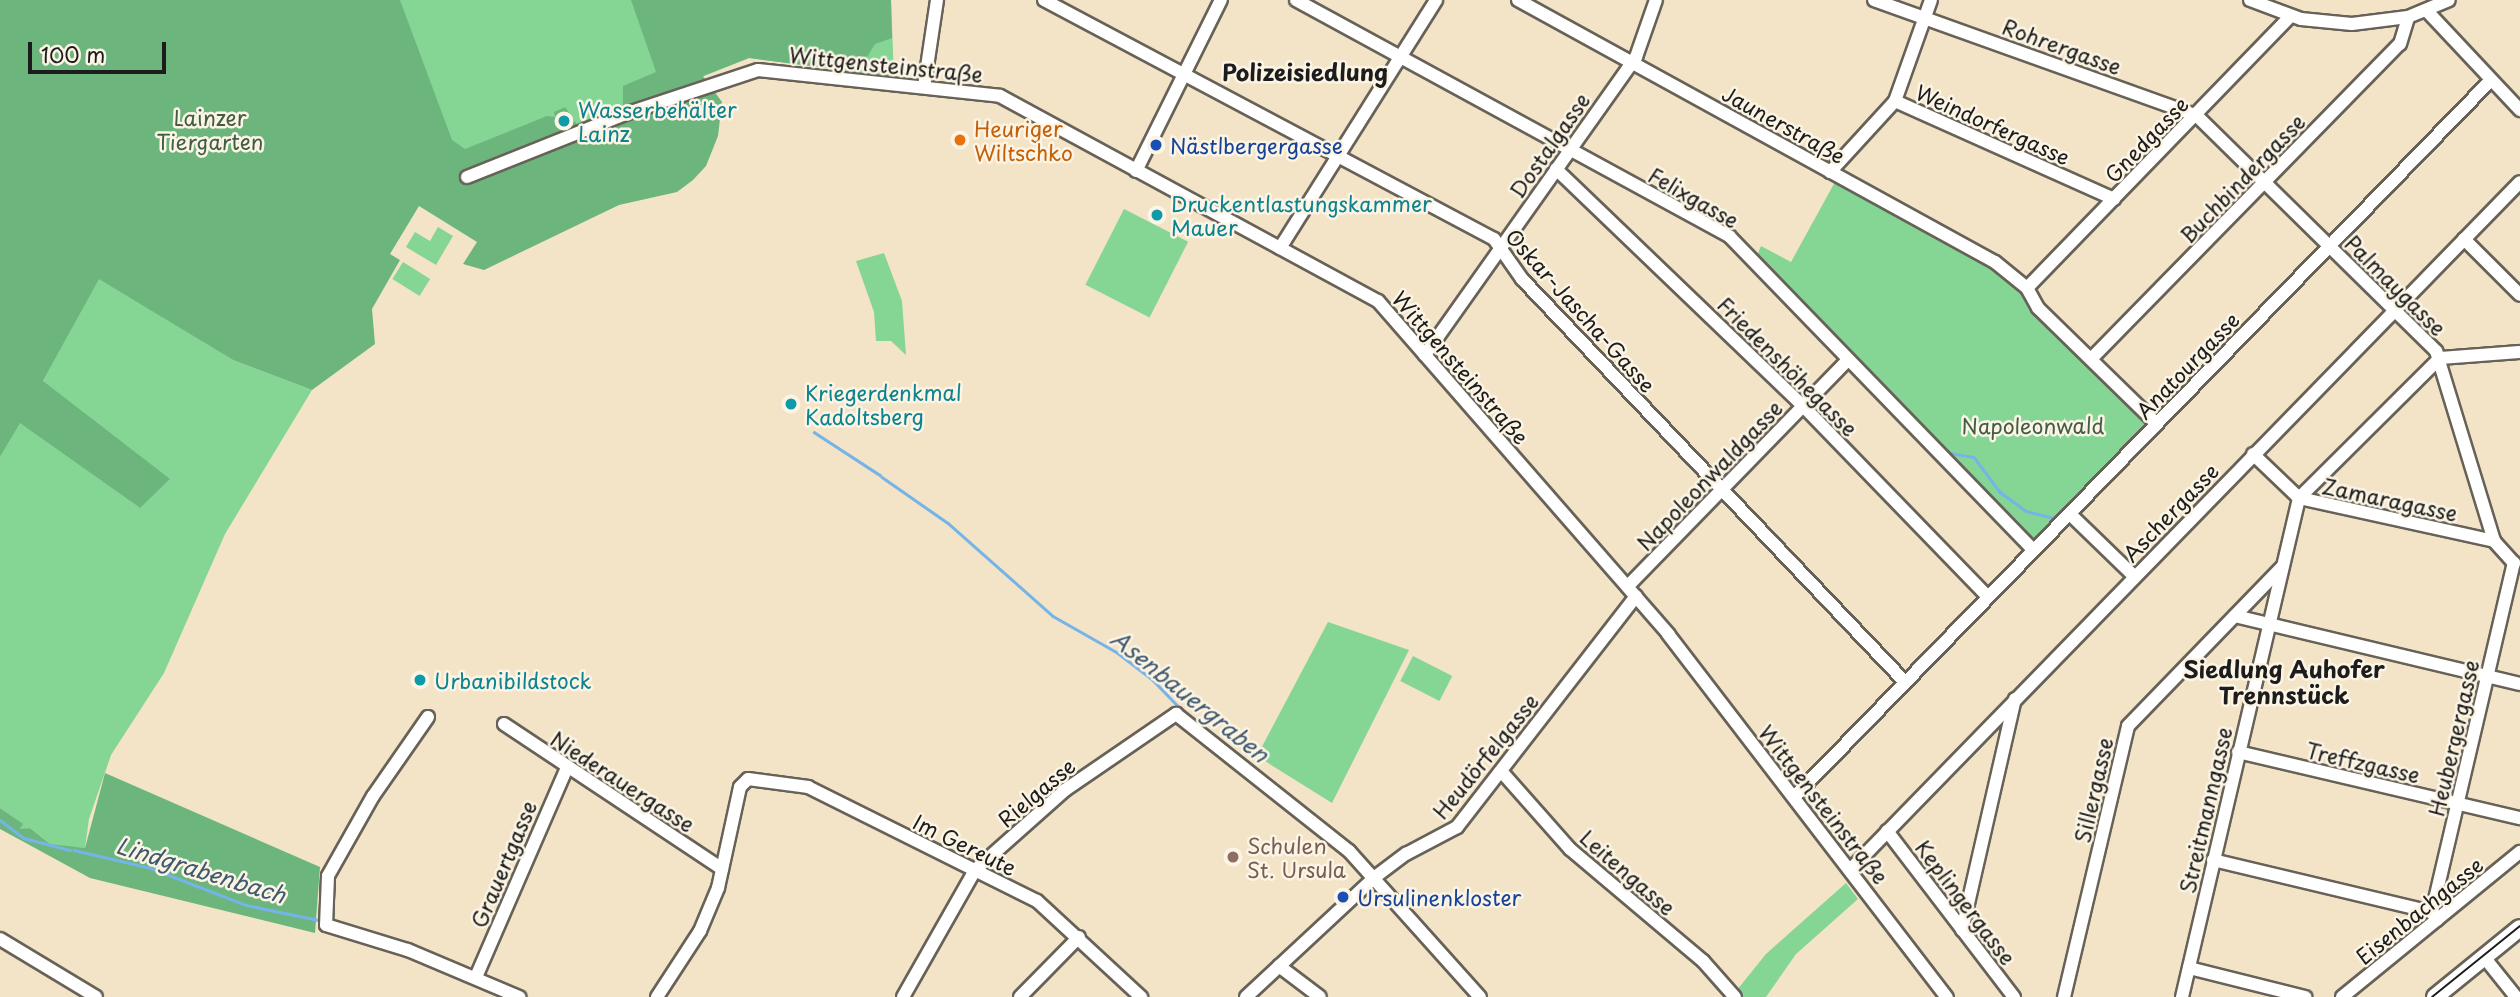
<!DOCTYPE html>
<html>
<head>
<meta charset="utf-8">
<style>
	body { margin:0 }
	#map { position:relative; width:2520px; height:997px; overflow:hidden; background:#f3e3c7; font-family:"Playpen Sans",sans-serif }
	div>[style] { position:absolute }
	.green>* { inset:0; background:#85d594; transform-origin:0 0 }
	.forest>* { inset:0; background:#6cb67e }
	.stream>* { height:2.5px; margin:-1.25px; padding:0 1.25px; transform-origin:1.25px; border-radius:1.25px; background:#74b4e8 }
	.roads { filter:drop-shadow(2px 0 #676258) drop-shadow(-2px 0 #676258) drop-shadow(0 2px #676258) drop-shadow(0 -2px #676258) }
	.minor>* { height:12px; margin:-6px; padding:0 6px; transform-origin:6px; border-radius:6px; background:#fff }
	.major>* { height:16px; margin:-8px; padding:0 8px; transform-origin:8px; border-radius:8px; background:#fff }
	.tram>* { height:2px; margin:-1px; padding:0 1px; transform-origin:1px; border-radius:1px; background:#1c1c1c }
	.dots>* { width:19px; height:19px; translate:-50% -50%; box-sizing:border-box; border:4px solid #fcf5e5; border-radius:50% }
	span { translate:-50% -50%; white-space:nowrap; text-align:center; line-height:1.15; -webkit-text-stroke:5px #fcf5e5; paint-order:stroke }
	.street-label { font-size:21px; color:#1c1c1c }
	.culture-label { font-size:21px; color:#0d838f }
	.left { translate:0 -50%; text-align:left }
	.park-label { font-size:21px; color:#415d46 }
	.food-label { font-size:21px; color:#c56008 }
	.transit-label { font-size:21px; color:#164399 }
	.education-label { font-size:21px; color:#785e54 }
	.neighbourhood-label { font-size:23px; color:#1c1c1c; font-weight:700 }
	.water-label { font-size:23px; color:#3f596e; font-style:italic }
	.scale { position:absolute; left:28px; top:42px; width:138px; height:32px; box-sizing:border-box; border:4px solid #1c1c1c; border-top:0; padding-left:9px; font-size:21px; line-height:24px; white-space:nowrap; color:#1c1c1c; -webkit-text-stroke:5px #fcf5e5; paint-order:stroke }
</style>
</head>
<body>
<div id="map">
	<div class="green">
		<i style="clip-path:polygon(0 0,891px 0,894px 77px,749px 58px,443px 181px)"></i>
		<i style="clip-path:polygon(1835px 182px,1981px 259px,2013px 284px,2149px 424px,2033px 543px,1756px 258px,1761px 246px,1791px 262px)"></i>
		<i style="left:1124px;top:209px;width:72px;height:85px;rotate:27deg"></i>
		<i style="clip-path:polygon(438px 227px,453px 236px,436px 265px,406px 247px,415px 232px,430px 241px)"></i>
		<i style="clip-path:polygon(884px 253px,902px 301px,906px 355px,891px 341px,876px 341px,874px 312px,856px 261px)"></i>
		<i style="left:403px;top:262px;width:32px;height:20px;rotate:32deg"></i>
		<i style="clip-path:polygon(99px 278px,233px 360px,312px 390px,225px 534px,164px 673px,111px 755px,89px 819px,85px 848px,66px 847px,50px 844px,30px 828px,20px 830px,22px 824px,0 808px,0 457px,20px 422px,140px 508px,43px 381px)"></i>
		<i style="clip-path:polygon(1328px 622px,1409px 650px,1332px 803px,1257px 756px)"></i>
		<i style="left:1413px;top:656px;width:44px;height:28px;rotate:27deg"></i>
		<i style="clip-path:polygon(1846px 883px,1858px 899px,1796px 954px,1766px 997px,1743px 997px,1737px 990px,1766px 954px)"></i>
	</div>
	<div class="forest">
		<i style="clip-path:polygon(0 0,400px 0,452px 140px,465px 149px,547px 116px,555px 117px,554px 112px,565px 107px,578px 126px,623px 109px,623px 86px,656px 72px,631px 0,891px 0,892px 38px,875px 44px,858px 72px,749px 58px,703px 76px,722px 102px,718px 136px,706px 166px,693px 180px,677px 192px,619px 205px,484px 270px,463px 264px,477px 242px,419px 206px,390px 254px,400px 260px,372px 309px,375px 344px,312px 390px,233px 360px,99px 279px,43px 381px,170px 479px,140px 508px,20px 423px,0 457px)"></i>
		<i style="clip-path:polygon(105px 773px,320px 867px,315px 933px,90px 878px,0 829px,0 808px,23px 824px,20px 829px,30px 828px,50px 844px,85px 848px)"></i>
	</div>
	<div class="stream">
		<i style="left:814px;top:432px;width:79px;rotate:33.1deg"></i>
		<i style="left:1945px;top:452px;width:29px;rotate:10deg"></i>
		<i style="left:1974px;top:457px;width:44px;rotate:53.4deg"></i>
		<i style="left:2000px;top:492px;width:32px;rotate:36deg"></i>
		<i style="left:2026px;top:511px;width:32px;rotate:14deg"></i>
		<i style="left:882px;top:477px;width:80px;rotate:34.9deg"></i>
		<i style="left:948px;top:523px;width:140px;rotate:41.5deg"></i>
		<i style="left:1053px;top:616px;width:75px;rotate:29.6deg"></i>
		<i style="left:1118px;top:653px;width:44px;rotate:37.6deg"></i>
		<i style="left:1153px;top:680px;width:36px;rotate:46deg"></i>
		<i style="left:1178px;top:706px;width:214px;rotate:38.7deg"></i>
		<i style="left:0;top:820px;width:30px;rotate:37deg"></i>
		<i style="left:24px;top:838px;width:48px;rotate:14.6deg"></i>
		<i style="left:74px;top:850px;width:79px;rotate:13.2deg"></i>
		<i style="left:151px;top:868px;width:102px;rotate:21.3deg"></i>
		<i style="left:246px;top:905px;width:75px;rotate:11.6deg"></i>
	</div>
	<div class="roads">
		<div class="minor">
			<i style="left:1044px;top:0;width:510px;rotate:27.97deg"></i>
			<i style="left:1494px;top:239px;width:49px;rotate:55deg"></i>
			<i style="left:1522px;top:279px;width:556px;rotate:46.46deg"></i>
			<i style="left:1296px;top:0;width:494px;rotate:28.6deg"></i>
			<i style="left:1730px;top:237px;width:436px;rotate:45.9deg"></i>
			<i style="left:1518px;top:0;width:544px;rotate:28.78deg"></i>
			<i style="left:1995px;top:262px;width:41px;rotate:39.1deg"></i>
			<i style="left:2027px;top:288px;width:23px;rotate:61deg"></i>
			<i style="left:2038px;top:308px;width:166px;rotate:44.3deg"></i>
			<i style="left:1874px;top:0;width:342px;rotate:19.7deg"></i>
			<i style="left:2196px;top:115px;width:337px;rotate:44.5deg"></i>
			<i style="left:2436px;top:351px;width:199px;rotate:73deg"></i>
			<i style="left:2494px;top:541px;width:30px;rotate:48deg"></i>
			<i style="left:2250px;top:0;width:54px;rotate:20.4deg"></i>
			<i style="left:2301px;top:19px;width:51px;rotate:5.6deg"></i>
			<i style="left:2352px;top:24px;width:56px;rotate:-7.1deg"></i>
			<i style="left:2408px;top:17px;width:44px;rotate:-22.5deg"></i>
			<i style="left:2427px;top:11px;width:136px;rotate:46.8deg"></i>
			<i style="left:924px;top:87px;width:88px;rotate:-81.5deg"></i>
			<i style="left:1895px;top:101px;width:240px;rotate:24.1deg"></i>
			<i style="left:1556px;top:169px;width:342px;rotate:43.8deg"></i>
			<i style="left:1803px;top:406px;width:264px;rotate:45.9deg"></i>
			<i style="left:1136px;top:171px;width:191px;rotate:-63.6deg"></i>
			<i style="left:1830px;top:172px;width:96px;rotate:-47.5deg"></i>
			<i style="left:1895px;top:101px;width:107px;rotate:-70.4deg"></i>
			<i style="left:467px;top:177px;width:170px;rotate:-21.7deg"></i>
			<i style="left:625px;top:114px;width:140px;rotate:-18.3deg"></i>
			<i style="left:758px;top:70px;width:243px;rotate:6.1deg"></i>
			<i style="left:1000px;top:96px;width:430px;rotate:28.5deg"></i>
			<i style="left:1378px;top:301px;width:442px;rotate:48.9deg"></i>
			<i style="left:1668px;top:634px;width:458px;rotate:52.5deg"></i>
			<i style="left:2464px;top:239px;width:79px;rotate:45deg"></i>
			<i style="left:1280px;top:248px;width:293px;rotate:-57.8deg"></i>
			<i style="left:2027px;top:288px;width:379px;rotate:-45.9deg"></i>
			<i style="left:1425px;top:355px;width:365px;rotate:-54.7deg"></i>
			<i style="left:1636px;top:57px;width:60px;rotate:-70.7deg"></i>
			<i style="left:2091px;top:359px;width:441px;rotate:-45.6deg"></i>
			<i style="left:2400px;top:44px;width:28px;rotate:-73deg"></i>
			<i style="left:2253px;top:454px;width:64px;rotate:43.7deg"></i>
			<i style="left:2299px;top:498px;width:200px;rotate:12.4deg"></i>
			<i style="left:2070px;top:514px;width:89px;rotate:44.1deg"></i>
			<i style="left:1628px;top:586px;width:314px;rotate:-45.8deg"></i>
			<i style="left:2235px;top:616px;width:293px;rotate:13.4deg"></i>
			<i style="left:428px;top:717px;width:96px;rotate:124.8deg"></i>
			<i style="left:373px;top:796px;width:92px;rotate:119.4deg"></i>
			<i style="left:328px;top:876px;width:49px;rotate:92.3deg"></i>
			<i style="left:326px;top:925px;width:86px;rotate:17deg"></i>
			<i style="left:408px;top:950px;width:121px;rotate:22.9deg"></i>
			<i style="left:504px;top:724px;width:262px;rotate:33.6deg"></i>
			<i style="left:2238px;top:752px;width:290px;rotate:13.2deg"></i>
			<i style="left:1501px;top:771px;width:104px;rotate:48.5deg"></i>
			<i style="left:1570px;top:849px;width:174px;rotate:40.1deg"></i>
			<i style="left:1703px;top:961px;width:48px;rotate:48.4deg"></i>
			<i style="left:1794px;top:797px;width:1000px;rotate:-45.81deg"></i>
			<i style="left:1887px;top:831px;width:209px;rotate:52.6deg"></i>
			<i style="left:2213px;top:860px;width:225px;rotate:13.4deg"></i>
			<i style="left:1850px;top:870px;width:960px;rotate:-45.76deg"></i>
			<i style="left:2437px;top:920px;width:9px;rotate:-122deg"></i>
			<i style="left:2432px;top:912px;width:359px;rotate:-76.8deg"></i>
			<i style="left:1962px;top:930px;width:237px;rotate:-77.1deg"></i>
			<i style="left:0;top:939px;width:112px;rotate:31.1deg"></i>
			<i style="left:2484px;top:957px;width:51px;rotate:51.3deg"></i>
			<i style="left:1279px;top:966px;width:51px;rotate:37.1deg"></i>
			<i style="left:2189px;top:968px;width:120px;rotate:14deg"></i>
			<i style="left:476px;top:977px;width:228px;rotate:-66.5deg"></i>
			<i style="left:657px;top:997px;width:79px;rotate:-56.9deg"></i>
			<i style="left:700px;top:931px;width:47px;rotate:-67.3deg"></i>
			<i style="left:718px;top:888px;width:103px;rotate:-77.7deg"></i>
			<i style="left:740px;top:787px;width:11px;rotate:-45deg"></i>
			<i style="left:748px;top:779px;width:61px;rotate:7.6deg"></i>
			<i style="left:808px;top:787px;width:256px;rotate:26.5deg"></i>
			<i style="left:1037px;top:901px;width:142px;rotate:42.7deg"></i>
			<i style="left:903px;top:997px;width:146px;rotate:-60.4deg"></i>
			<i style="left:975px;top:870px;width:120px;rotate:-41.6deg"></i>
			<i style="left:1065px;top:790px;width:135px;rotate:-34.4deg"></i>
			<i style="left:1176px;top:714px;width:221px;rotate:38.4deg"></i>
			<i style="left:1349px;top:851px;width:196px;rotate:48.1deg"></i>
			<i style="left:1020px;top:997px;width:84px;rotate:-45.5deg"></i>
			<i style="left:1246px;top:997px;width:176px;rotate:-42.9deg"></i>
			<i style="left:1375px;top:877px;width:39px;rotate:-37deg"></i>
			<i style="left:1406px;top:854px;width:58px;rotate:-27.9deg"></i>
			<i style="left:1457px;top:827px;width:292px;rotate:-52.2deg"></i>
			<i style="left:2064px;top:997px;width:278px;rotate:-76.7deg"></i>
			<i style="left:2128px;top:726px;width:221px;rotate:-45.9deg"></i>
			<i style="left:2182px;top:997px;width:513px;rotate:-76.8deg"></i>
			<i style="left:2299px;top:498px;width:199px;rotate:-44.8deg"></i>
			<i style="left:2440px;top:358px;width:80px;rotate:-4.3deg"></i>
			<i style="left:2342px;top:997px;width:230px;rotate:-39.2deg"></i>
		</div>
		<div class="major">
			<i style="left:2435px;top:997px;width:109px;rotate:-39.1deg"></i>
		</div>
	</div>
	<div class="tram">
		<i style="left:2432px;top:997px;width:113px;rotate:-38.9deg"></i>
	</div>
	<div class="dots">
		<i style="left:564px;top:121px;background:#0f9aa8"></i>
		<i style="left:960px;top:140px;background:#e8710a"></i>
		<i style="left:1156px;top:145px;background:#1a4fb4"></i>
		<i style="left:1157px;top:215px;background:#0f9aa8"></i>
		<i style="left:791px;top:404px;background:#0f9aa8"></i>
		<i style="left:420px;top:680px;background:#0f9aa8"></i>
		<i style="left:1233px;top:857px;background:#8d6e63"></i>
		<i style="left:1343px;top:897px;background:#1a4fb4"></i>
	</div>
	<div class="street-label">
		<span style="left:2062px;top:46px;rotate:20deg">Rohrergasse</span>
		<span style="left:886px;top:64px;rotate:6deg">Wittgensteinstraße</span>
		<span style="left:1784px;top:124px;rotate:29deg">Jaunerstraße</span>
		<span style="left:1993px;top:124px;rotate:24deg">Weindorfergasse</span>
		<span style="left:2146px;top:139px;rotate:-46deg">Gnedgasse</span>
		<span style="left:1549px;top:145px;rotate:-55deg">Dostalgasse</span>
		<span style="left:2242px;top:178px;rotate:-46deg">Buchbindergasse</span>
		<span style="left:1694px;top:197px;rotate:30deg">Felixgasse</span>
		<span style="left:2396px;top:285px;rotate:45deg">Palmaygasse</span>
		<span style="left:1581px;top:310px;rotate:48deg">Oskar-Jascha-Gasse</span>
		<span style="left:2187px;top:365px;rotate:-46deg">Anatourgasse</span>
		<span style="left:1788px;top:366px;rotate:45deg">Friedenshöhegasse</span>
		<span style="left:1461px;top:367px;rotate:49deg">Wittgensteinstraße</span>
		<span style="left:1709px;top:475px;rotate:-46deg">Napoleonwaldgasse</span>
		<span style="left:2390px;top:499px;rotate:12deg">Zamaragasse</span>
		<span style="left:2170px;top:512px;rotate:-46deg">Aschergasse</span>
		<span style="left:2453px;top:738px;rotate:-77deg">Heubergergasse</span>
		<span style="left:1485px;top:756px;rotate:-51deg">Heudörfelgasse</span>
		<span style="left:2363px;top:762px;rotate:13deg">Treffzgasse</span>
		<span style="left:623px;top:781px;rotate:33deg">Niederauergasse</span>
		<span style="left:2093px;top:790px;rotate:-77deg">Sillergasse</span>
		<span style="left:1036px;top:792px;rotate:-40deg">Rielgasse</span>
		<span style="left:1824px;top:804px;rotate:52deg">Wittgensteinstraße</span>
		<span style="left:2205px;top:810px;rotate:-77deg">Streitmanngasse</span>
		<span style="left:965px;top:844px;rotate:26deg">Im Gereute</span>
		<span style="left:503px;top:864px;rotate:-67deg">Grauertgasse</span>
		<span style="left:1628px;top:872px;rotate:41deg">Leitengasse</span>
		<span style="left:1966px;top:902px;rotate:53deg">Keplingergasse</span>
		<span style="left:2419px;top:910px;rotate:-39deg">Eisenbachgasse</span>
	</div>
	<div class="culture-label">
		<span class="left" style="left:578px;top:121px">Wasserbehälter<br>Lainz</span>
		<span class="left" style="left:1171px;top:215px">Druckentlastungskammer<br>Mauer</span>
		<span class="left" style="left:805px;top:404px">Kriegerdenkmal<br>Kadoltsberg</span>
		<span class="left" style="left:434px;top:680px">Urbanibildstock</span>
	</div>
	<div class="park-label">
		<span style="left:210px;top:129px">Lainzer<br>Tiergarten</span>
		<span style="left:2033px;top:425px">Napoleonwald</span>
	</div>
	<div class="food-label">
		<span class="left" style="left:974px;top:140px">Heuriger<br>Wiltschko</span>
	</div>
	<div class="transit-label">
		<span class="left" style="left:1170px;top:145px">Nästlbergergasse</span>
		<span class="left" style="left:1357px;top:897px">Ursulinenkloster</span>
	</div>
	<div class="education-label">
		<span class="left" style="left:1247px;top:857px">Schulen<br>St. Ursula</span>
	</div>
	<div class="neighbourhood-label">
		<span style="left:1305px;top:72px">Polizeisiedlung</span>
		<span style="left:2284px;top:682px">Siedlung Auhofer<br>Trennstück</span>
	</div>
	<div class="water-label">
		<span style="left:1190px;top:696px;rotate:39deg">Asenbauergraben</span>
		<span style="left:201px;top:870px;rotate:17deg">Lindgrabenbach</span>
	</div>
	<div class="scale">100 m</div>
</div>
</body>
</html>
